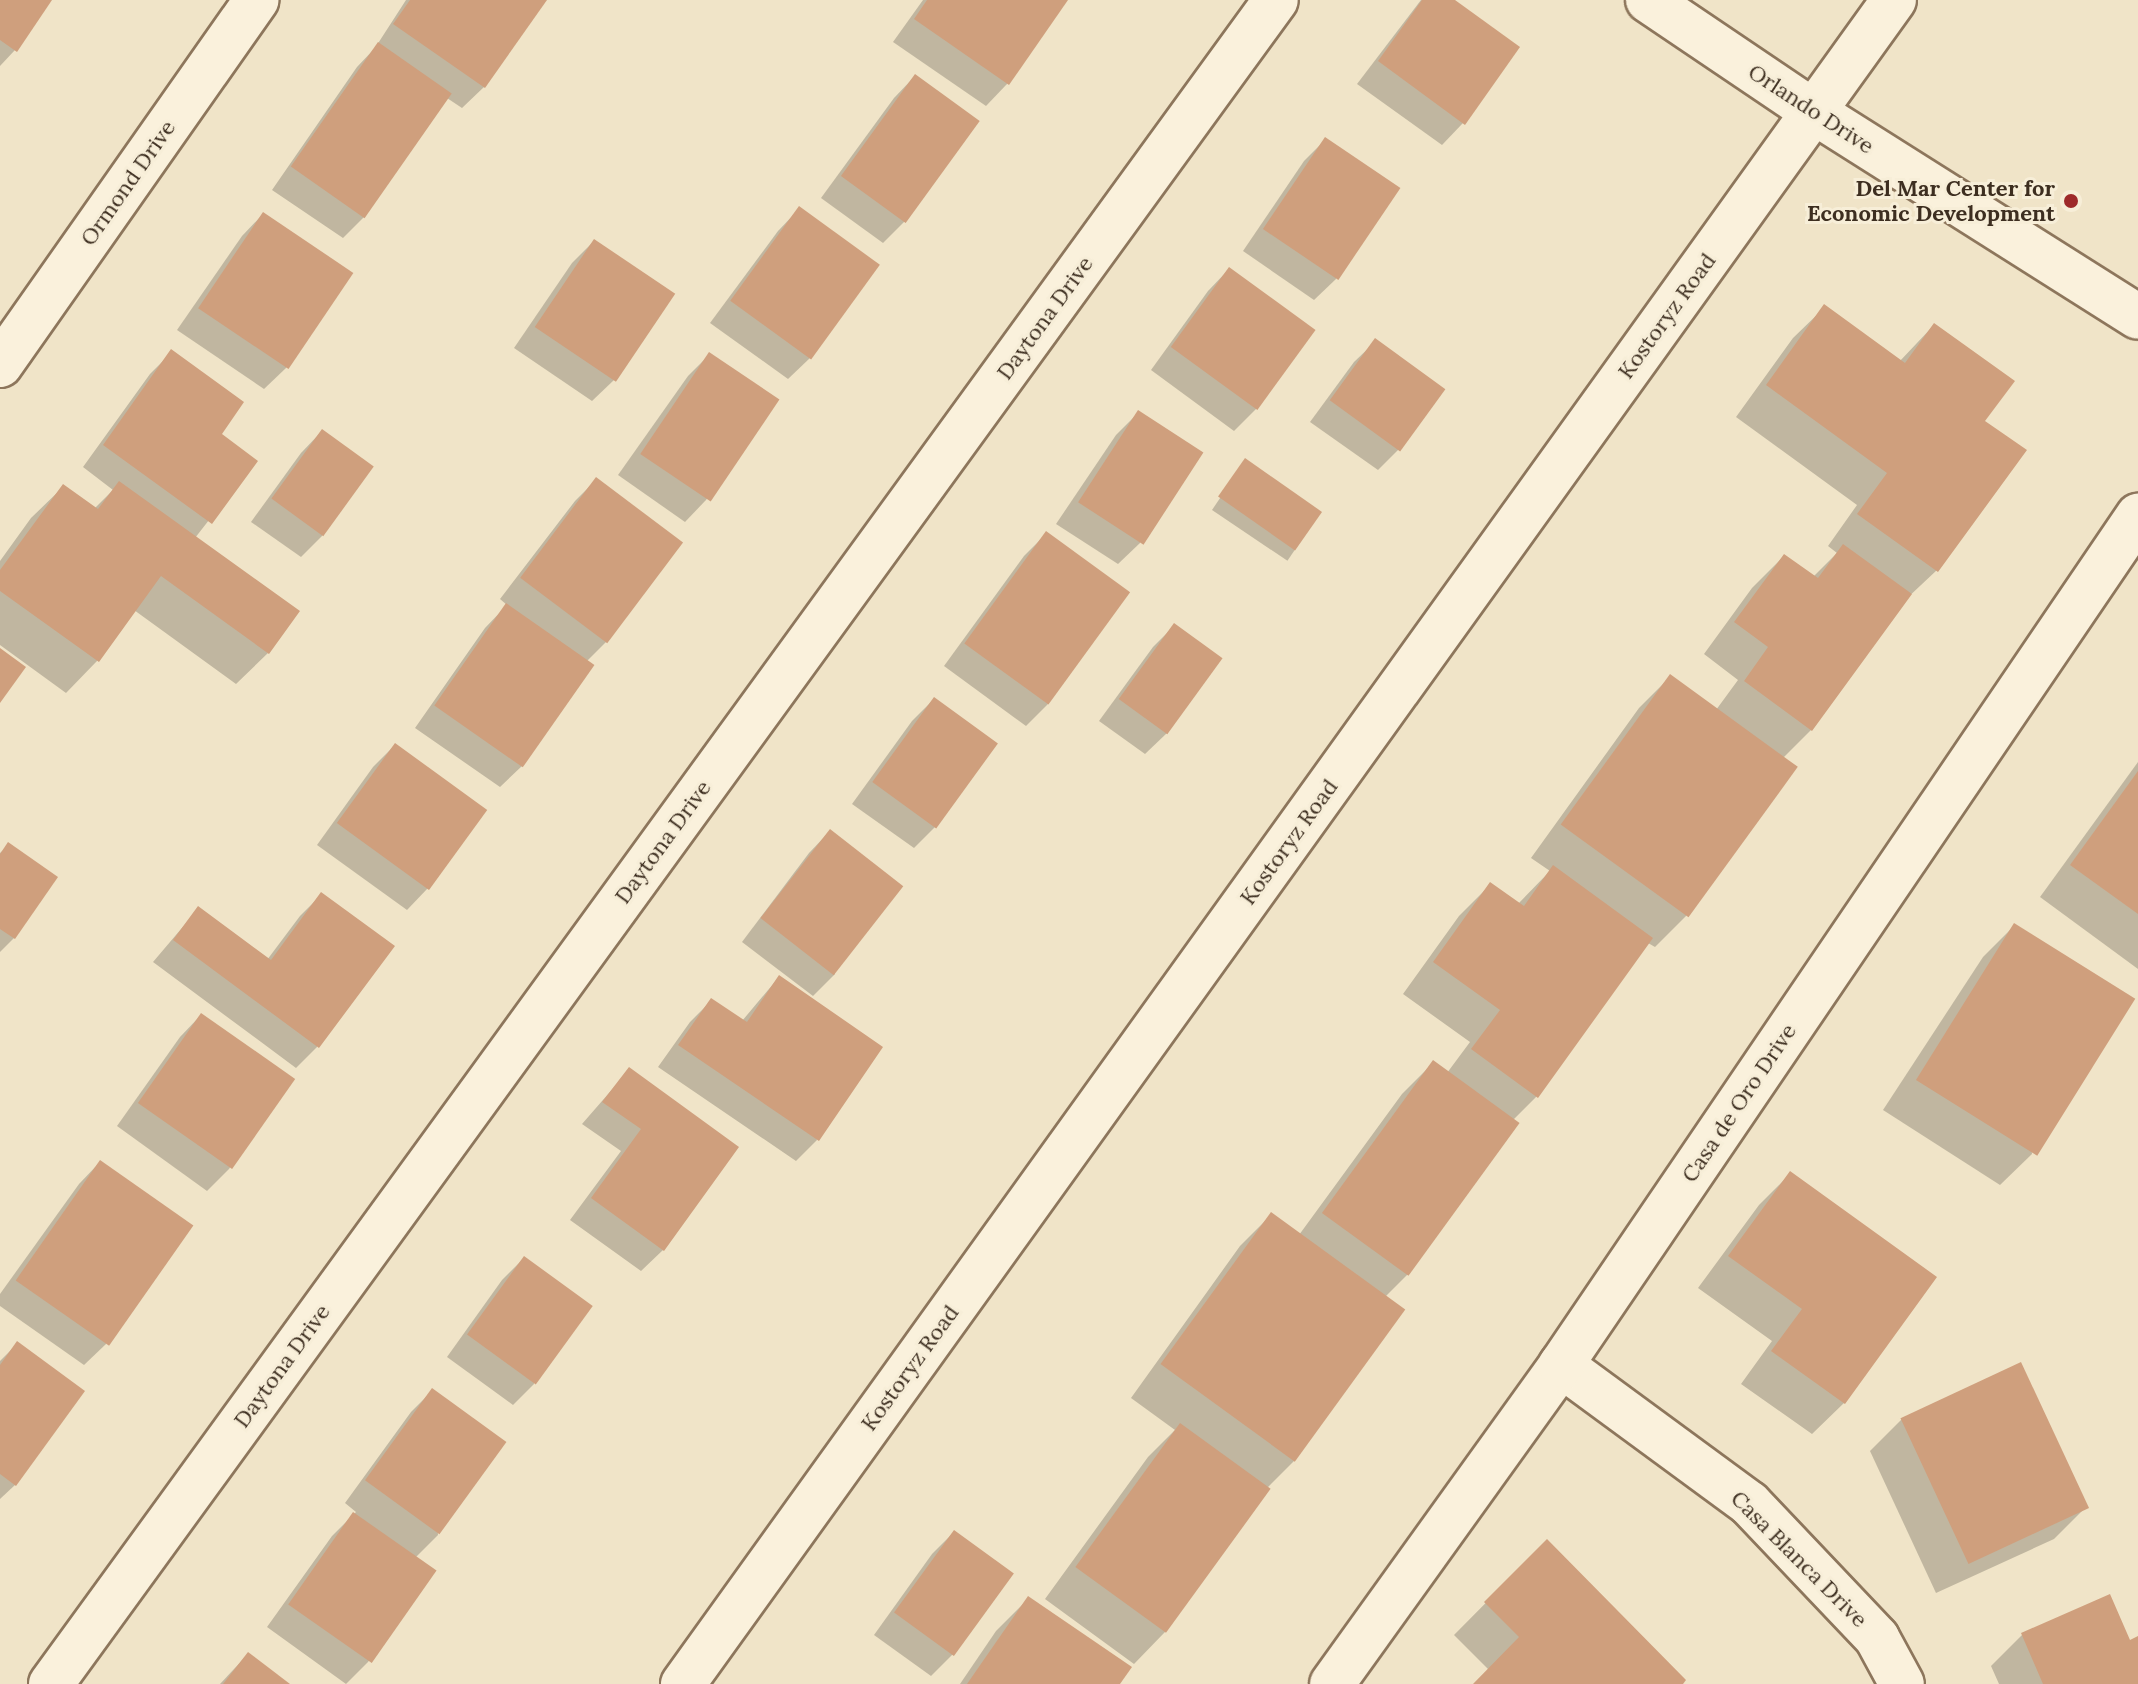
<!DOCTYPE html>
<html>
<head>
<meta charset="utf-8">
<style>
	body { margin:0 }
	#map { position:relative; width:2138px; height:1684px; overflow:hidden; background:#f0e4c8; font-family:Lora,serif }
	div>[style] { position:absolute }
	.shadow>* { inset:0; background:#0003; transform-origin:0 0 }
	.building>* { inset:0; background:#cf9f7d; transform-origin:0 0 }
	.roads { filter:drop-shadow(2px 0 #8d765c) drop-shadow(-2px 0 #8d765c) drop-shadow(0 2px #8d765c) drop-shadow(0 -2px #8d765c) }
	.minor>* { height:44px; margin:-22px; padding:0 22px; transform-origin:22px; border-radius:22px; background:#faf1dc }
	.secondary>* { height:44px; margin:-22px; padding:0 22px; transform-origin:22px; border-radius:22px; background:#faf1dc }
	.dots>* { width:22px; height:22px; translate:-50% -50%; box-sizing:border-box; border:4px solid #f7eed8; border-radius:50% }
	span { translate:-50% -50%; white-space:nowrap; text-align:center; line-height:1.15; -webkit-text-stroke:6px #f7eed8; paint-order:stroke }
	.street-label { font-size:22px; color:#3d2e20 }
	.poi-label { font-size:22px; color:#3d2e20; font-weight:700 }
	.right { translate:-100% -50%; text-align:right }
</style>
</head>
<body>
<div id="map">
	<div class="shadow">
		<i style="clip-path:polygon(0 0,50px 0,15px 50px,0 66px)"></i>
		<i style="clip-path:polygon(406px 0,544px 0,484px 87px,462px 108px,447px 98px,364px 217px,343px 238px,272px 190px,357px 67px,375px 48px)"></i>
		<i style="clip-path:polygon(923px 0,1066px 0,1007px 84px,986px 106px,893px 42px)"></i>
		<i style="clip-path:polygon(1421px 0,1452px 0,1463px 123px,1442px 145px,1357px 84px)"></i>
		<i style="clip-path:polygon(915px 76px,905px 221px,883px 243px,821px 198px,894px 98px)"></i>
		<i style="clip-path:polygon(1326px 139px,1336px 279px,1314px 300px,1243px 251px,1304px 161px)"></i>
		<i style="clip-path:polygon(799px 209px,810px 358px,788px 379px,710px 323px,778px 231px)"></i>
		<i style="clip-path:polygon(263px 214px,351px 274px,286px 368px,264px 389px,177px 330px,242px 236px)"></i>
		<i style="clip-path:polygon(594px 241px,614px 380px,592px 401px,514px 348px,572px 263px)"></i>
		<i style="clip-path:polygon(1229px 269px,1313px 330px,1256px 409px,1234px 431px,1151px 370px,1208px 291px)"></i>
		<i style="clip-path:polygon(1825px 307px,1899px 362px,1934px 325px,1983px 422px,1937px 570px,1904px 601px,1811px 730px,1783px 758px,1795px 767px,1686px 916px,1655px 947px,1648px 943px,1536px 1097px,1513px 1120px,1407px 1275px,1384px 1298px,1294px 1461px,1267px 1488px,1165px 1632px,1134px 1664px,1045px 1599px,1148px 1457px,1175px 1430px,1131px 1398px,1240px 1246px,1271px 1215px,1299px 1235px,1402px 1094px,1433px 1063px,1447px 1073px,1470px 1042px,1403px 994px,1459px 916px,1491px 884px,1518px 904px,1550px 871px,1531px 858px,1639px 708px,1670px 677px,1716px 710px,1738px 680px,1704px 654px,1752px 588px,1784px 556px,1813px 577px,1837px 553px,1828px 546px,1857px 505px,1736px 417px,1793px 338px)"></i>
		<i style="clip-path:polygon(1376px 341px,1443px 389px,1399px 449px,1378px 470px,1310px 422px,1354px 362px)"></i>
		<i style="clip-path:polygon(172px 352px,219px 435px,255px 461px,195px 538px,268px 653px,236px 684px,134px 610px,97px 661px,66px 693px,0 645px,0 561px,31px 518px,63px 487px,94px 509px,113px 490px,83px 467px,150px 374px)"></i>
		<i style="clip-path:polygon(710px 354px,776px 400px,706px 500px,685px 522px,618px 475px,688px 376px)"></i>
		<i style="clip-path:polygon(1138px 413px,1140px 543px,1118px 564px,1056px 524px,1116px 435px)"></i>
		<i style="clip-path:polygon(322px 431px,322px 536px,301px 557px,251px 522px,301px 453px)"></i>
		<i style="left:1245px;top:461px;width:91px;height:59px;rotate:34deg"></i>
		<i style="clip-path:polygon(596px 480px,606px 642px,586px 662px,522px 766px,500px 787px,415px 728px,485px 628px,507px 605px,500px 599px,575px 501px)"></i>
		<i style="clip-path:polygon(1046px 534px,1048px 704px,1026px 726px,944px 666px,1024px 556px)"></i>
		<i style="clip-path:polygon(1175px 625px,1167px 733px,1145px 754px,1099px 721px,1153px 647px)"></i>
		<i style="clip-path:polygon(934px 699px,936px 826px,914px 848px,852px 804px,912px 721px)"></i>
		<i style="clip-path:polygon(395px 745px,428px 888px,407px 910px,317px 845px,373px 767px)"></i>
		<i style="clip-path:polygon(2138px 762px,2138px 969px,2040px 897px)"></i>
		<i style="clip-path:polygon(830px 831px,835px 974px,813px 996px,742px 942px,809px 853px)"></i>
		<i style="clip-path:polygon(9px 845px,55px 877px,14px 938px,0 952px,0 853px)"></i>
		<i style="clip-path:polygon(321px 895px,317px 1047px,296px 1068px,153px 962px,198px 909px,267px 960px,300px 916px)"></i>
		<i style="clip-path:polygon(2015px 925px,2032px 1154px,2000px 1185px,1883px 1110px,1983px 957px)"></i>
		<i style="clip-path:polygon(779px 977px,817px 1140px,796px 1161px,658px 1067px,690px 1022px,712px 1000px,742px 1021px)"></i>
		<i style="clip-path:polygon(201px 1015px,292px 1080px,229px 1169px,207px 1191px,117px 1126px,180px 1037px)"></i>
		<i style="clip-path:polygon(629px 1070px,736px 1147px,663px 1250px,641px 1271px,570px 1220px,621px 1151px,582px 1124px)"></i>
		<i style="clip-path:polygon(100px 1162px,106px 1344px,84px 1365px,0 1306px,0 1294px,79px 1184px)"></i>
		<i style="clip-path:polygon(1790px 1174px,1844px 1403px,1812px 1434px,1741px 1384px,1772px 1341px,1698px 1288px,1759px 1205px)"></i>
		<i style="clip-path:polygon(524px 1258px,534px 1384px,513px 1405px,447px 1357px,502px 1280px)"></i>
		<i style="clip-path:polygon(17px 1344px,15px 1485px,0 1499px,0 1361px)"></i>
		<i style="clip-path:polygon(432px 1391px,438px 1535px,415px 1558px,433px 1571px,368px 1662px,346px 1684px,267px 1627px,332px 1536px,356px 1512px,345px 1503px,411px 1412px)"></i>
		<i style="clip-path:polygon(1902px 1419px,2086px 1507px,2054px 1539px,1936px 1593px,1870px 1451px)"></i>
		<i style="clip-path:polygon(954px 1532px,953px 1654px,931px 1676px,874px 1635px,932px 1554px)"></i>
		<i style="clip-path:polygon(1547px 1541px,1680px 1684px,1475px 1684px,1489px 1670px,1454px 1635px)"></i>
		<i style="clip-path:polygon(1028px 1599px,1118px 1684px,960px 1684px,996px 1631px)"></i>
		<i style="clip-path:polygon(2023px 1634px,2129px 1642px,2138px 1638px,2138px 1684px,1999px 1684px,1991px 1666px)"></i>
		<i style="clip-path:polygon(248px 1654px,287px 1684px,220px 1684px)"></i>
	</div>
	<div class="building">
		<i style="clip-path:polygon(0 0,52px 0,17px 52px,0 40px)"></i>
		<i style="clip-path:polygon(410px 0,547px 0,485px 88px,393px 24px)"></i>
		<i style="clip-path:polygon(927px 0,1068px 0,1009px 85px,914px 19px)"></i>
		<i style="clip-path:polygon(1422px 0,1455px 0,1520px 47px,1465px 125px,1378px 61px)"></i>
		<i style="left:378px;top:42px;width:90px;height:152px;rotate:35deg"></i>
		<i style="left:915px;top:74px;width:80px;height:126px;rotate:36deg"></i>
		<i style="left:1325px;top:137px;width:91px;height:111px;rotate:34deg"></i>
		<i style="left:799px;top:206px;width:100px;height:117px;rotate:36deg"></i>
		<i style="left:263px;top:212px;width:109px;height:116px;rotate:34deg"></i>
		<i style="left:594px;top:239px;width:98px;height:106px;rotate:34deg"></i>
		<i style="left:1229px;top:267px;width:107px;height:99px;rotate:36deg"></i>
		<i style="clip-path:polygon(1824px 304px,1905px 363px,1934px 323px,2015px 381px,1985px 421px,2027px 450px,1938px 572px,1857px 514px,1887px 473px,1766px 385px)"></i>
		<i style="left:1375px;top:338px;width:87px;height:77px;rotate:36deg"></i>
		<i style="clip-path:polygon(171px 349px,244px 402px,222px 434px,258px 461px,212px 524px,103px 445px)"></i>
		<i style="left:709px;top:352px;width:85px;height:123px;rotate:34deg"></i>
		<i style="left:1138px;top:410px;width:78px;height:110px;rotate:33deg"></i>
		<i style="left:322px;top:429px;width:64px;height:86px;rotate:36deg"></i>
		<i style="left:1245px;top:458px;width:94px;height:47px;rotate:35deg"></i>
		<i style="left:596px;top:477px;width:109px;height:126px;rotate:37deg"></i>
		<i style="clip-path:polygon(119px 481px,300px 611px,269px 654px,161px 576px,99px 662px,0 591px,0 570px,63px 484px,98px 509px)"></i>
		<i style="left:1046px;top:531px;width:104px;height:139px;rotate:36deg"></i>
		<i style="clip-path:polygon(1843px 544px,1912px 594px,1812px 731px,1744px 681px,1768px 647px,1734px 622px,1784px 554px,1818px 578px)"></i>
		<i style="left:506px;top:603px;width:108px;height:125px;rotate:35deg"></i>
		<i style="left:1174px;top:623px;width:60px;height:94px;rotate:36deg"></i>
		<i style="clip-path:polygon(0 648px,26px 667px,0 703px)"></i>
		<i style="left:1670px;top:674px;width:158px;height:186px;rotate:36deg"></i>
		<i style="left:934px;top:697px;width:79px;height:105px;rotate:36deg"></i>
		<i style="left:395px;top:743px;width:114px;height:99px;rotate:36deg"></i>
		<i style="clip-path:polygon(2138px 771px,2138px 914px,2070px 865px)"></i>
		<i style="left:830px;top:829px;width:93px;height:113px;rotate:38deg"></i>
		<i style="clip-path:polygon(8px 842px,58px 877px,15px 939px,0 929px,0 854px)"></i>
		<i style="clip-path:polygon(1553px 865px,1653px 938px,1538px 1098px,1471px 1049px,1500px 1010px,1433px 962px,1490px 882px,1524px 906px)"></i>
		<i style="clip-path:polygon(321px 892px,395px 946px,319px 1048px,173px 940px,198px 906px,271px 960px)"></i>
		<i style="left:2014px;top:923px;width:143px;height:185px;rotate:32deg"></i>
		<i style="clip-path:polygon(779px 975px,883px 1047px,819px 1141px,678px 1045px,711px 998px,747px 1022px)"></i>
		<i style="left:201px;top:1013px;width:115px;height:110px;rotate:35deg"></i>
		<i style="left:1433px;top:1060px;width:107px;height:189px;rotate:36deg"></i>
		<i style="clip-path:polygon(629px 1067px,739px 1147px,664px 1251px,591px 1198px,641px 1129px,602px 1102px)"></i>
		<i style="left:100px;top:1160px;width:114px;height:147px;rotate:35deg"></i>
		<i style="clip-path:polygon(1790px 1171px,1937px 1277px,1845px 1404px,1771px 1351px,1802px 1309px,1728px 1256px)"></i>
		<i style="left:1271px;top:1212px;width:166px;height:188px;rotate:36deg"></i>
		<i style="left:524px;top:1256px;width:85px;height:97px;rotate:36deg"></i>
		<i style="clip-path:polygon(17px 1341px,85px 1391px,16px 1486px,0 1474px,0 1365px)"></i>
		<i style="left:2021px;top:1362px;width:161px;height:133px;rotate:65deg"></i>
		<i style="left:432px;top:1388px;width:92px;height:114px;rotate:36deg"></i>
		<i style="left:1180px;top:1423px;width:112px;height:178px;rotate:36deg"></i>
		<i style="left:353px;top:1512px;width:102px;height:113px;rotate:35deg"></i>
		<i style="left:954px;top:1530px;width:74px;height:102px;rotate:36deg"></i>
		<i style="clip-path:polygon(1547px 1539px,1686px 1680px,1683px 1684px,1473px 1684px,1519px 1637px,1484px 1602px)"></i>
		<i style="clip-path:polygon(2110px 1594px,2130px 1640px,2138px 1636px,2138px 1684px,2043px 1684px,2021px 1633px)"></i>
		<i style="clip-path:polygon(1028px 1596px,1132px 1667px,1120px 1684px,967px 1684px)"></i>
		<i style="clip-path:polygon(248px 1652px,290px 1684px,223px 1684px)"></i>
	</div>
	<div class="roads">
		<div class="minor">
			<i style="left:1648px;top:0;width:200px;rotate:34deg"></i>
			<i style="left:1814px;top:112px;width:383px;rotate:32.3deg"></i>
			<i style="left:0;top:365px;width:446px;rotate:-54.9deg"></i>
			<i style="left:1561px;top:1365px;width:233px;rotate:36.3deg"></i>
			<i style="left:1749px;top:1503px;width:186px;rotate:46.5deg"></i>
			<i style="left:1877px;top:1638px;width:52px;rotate:61.5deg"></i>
			<i style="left:51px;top:1684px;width:2082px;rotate:-53.97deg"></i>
			<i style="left:1332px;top:1684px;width:393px;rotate:-54.3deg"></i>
			<i style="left:1561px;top:1365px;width:1027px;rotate:-55.8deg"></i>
		</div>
		<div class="secondary">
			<i style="left:683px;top:1684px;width:2074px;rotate:-54.28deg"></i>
		</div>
	</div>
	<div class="dots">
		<i style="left:2071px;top:201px;background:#9e2a2b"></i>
	</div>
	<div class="street-label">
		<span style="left:1811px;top:109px;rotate:33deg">Orlando Drive</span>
		<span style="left:128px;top:183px;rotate:-55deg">Ormond Drive</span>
		<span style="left:1667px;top:316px;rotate:-54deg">Kostoryz Road</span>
		<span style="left:1045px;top:318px;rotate:-54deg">Daytona Drive</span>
		<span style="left:663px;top:842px;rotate:-54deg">Daytona Drive</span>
		<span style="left:1289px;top:842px;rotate:-54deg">Kostoryz Road</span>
		<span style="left:1739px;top:1103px;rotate:-56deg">Casa de Oro Drive</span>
		<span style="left:282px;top:1366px;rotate:-54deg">Daytona Drive</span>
		<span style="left:910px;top:1368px;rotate:-54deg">Kostoryz Road</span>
		<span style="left:1799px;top:1559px;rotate:45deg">Casa Blanca Drive</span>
	</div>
	<div class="poi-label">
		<span class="right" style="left:2055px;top:201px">Del Mar Center for<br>Economic Development</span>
	</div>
</div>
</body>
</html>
